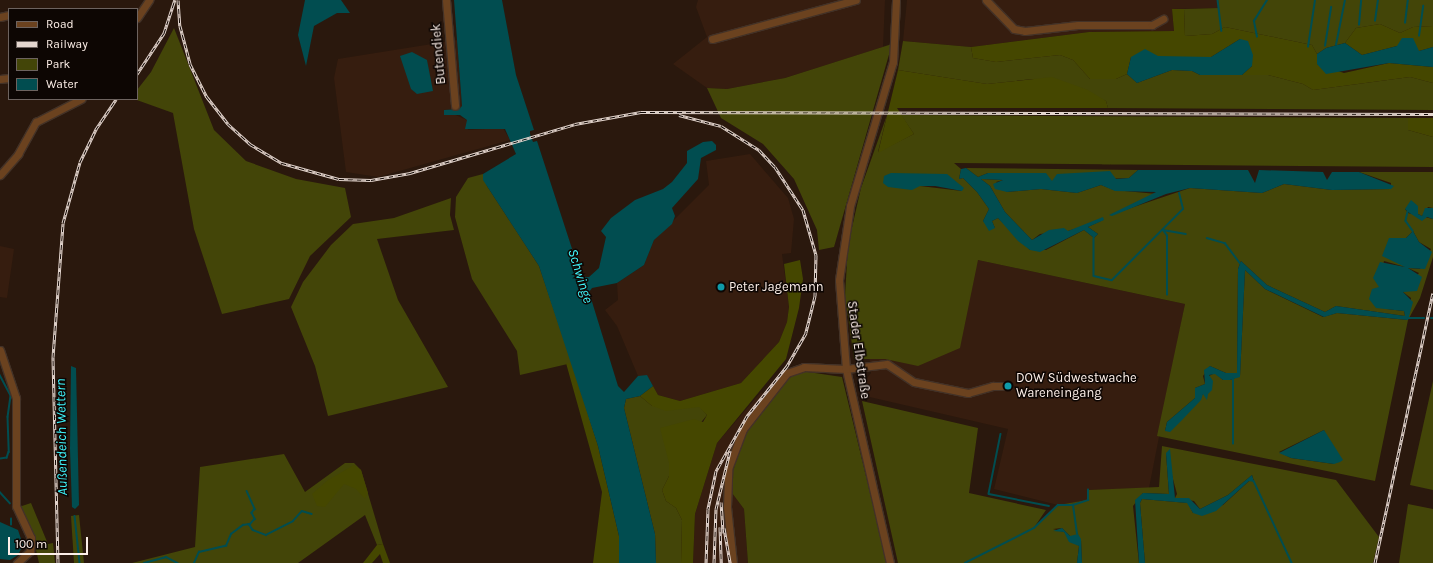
<!DOCTYPE html>
<html>
<head>
<meta charset="utf-8">
<style>
	body { margin:0 }
	#map { position:relative; width:1433px; height:563px; overflow:hidden; background:#2a180d; font-family:Karla,sans-serif }
	div>[style] { position:absolute }
	.built>* { inset:0; background:#361d0f }
	.green>* { inset:0; background:#434508 }
	.forest>* { inset:0; background:#454700 }
	.water>* { inset:0; background:#014d50 }
	.stream>* { height:1.5px; margin:-0.75px; padding:0 0.75px; transform-origin:0.75px; border-radius:0.75px; background:#014d50 }
	.roads { filter:drop-shadow(1px 0 #433227) drop-shadow(-1px 0 #433227) drop-shadow(0 1px #433227) drop-shadow(0 -1px #433227) }
	.minor>* { height:7px; margin:-3.5px; padding:0 3.5px; transform-origin:3.5px; border-radius:3.5px; background:#6b421f }
	.rail>* { height:3px; margin-top:-1.5px; transform-origin:0; background:repeating-linear-gradient(90deg,#0d0603 0 4.5px,#e4d6cf 0 9px); box-sizing:border-box; border-block:1px solid #e4d6cf }
	.dots>* { width:11px; height:11px; translate:-50% -50%; box-sizing:border-box; border:2px solid #0d0603; border-radius:50% }
	span { translate:-50% -50%; white-space:nowrap; text-align:center; line-height:1.15; -webkit-text-stroke:3px #0d0603; paint-order:stroke }
	.street-label { font-size:13px; color:#fdefe8 }
	.poi-label { font-size:13px; color:#fdefe8 }
	.left { translate:0 -50%; text-align:left }
	.water-label { font-size:14px; color:#40f4fa; font-style:italic }
	.legend { position:absolute; left:8px; top:8px; width:130px; height:92px; box-sizing:border-box; background:#0d0603; border:1px solid #6d635f; margin:0; padding:5px 7px; list-style:none; font-size:12px; color:#fdefe8 }
	.legend li { display:flex; align-items:center; gap:8px; height:20px }
	.legend b { width:20px; border:1px solid #6d635f }
	.scale { position:absolute; left:8px; top:537px; width:80px; height:18px; box-sizing:border-box; border:2px solid #fdefe8; border-top:0; padding-left:5px; font-size:12px; line-height:14px; white-space:nowrap; color:#fdefe8; -webkit-text-stroke:3px #0d0603; paint-order:stroke }
</style>
</head>
<body>
<div id="map">
	<div class="built">
		<i style="clip-path:polygon(698px 0,885px 0,883px 47px,785px 78px,727px 89px,707px 88px,673px 64px,707px 37px,696px 7px)"></i>
		<i style="clip-path:polygon(907px 0,1218px 0,1220px 8px,1172px 9px,1174px 31px,1089px 32px,971px 47px,903px 41px)"></i>
		<i style="clip-path:polygon(457px 40px,462px 106px,459px 109px,444px 110px,467px 120px,468px 130px,503px 128px,510px 140px,378px 177px,346px 172px,334px 78px,338px 59px)"></i>
		<i style="clip-path:polygon(750px 154px,788px 198px,794px 219px,791px 253px,782px 254px,789px 307px,787px 322px,779px 342px,741px 383px,680px 401px,658px 395px,647px 376px,638px 376px,617px 326px,605px 310px,618px 300px,617px 283px,644px 265px,654px 240px,709px 185px,706px 161px)"></i>
		<i style="clip-path:polygon(856px 234px,1185px 304px,1149px 488px,1088px 490px,1088px 500px,1058px 505px,994px 489px,1008px 429px,861px 395px,864px 382px,871px 373px)"></i>
		<i style="clip-path:polygon(0 246px,14px 249px,7px 298px,0 297px)"></i>
		<i style="clip-path:polygon(761px 392px,769px 400px,732px 493px,744px 509px,748px 563px,693px 563px,695px 514px,717px 443px)"></i>
	</div>
	<div class="green">
		<i style="clip-path:polygon(1218px 0,1433px 0,1433px 26px,1413px 27px,1400px 33px,1380px 24px,1356px 28px,1345px 43px,1326px 48px,1317px 54px,1312px 45px,1225px 27px,1212px 34px,1185px 36px,1184px 9px,1219px 8px)"></i>
		<i style="clip-path:polygon(174px 28px,214px 130px,246px 161px,296px 179px,345px 188px,351px 217px,310px 256px,289px 299px,222px 314px,194px 229px,173px 113px,134px 99px,137px 99px,137px 90px,151px 72px)"></i>
		<i style="clip-path:polygon(903px 41px,971px 47px,973px 58px,996px 62px,1060px 55px,1073px 60px,1090px 79px,1116px 79px,1127px 74px,1137px 83px,1172px 70px,1192px 71px,1200px 75px,1268px 75px,1303px 84px,1313px 90px,1410px 77px,1433px 83px,1433px 110px,1108px 108px,1106px 101px,1033px 79px,987px 84px,898px 70px)"></i>
		<i style="clip-path:polygon(892px 44px,834px 247px,819px 250px,817px 230px,794px 179px,763px 144px,721px 118px,707px 88px,727px 89px,785px 78px)"></i>
		<i style="clip-path:polygon(evenodd,887px 115px,878px 152px,914px 134px,901px 115px,1408px 118px,1408px 130px,1433px 137px,1433px 167px,954px 163px,961px 169px,959px 179px,963px 178px,977px 192px,989px 209px,983px 221px,995px 228px,992px 221px,998px 218px,1030px 250px,1046px 250px,1084px 230px,1094px 238px,1098px 234px,1088px 227px,1103px 220px,1068px 231px,1040px 234px,1032px 240px,1005px 212px,990px 186px,981px 179px,1003px 180px,996px 182px,1007px 192px,1041px 189px,1077px 193px,1101px 185px,1114px 190px,1157px 194px,1110px 215px,1190px 188px,1262px 193px,1284px 184px,1332px 190px,1391px 189px,1391px 183px,1359px 172px,1433px 172px,1433px 208px,1428px 207px,1422px 216px,1418px 214px,1418px 206px,1405px 209px,1408px 213px,1433px 219px,1433px 257px,1420px 298px,1408px 320px,1375px 481px,1157px 436px,1185px 304px,978px 260px,960px 348px,918px 366px,885px 359px,854px 359px,845px 296px,848px 245px,861px 188px,887px 115px,955px 181px,962px 191px,920px 186px,955px 181px,887px 115px,1413px 231px,1419px 242px,1431px 249px,1420px 269px,1408px 268px,1419px 273px,1403px 292px,1411px 298px,1408px 320px,1337px 313px,1323px 317px,1265px 289px,1245px 270px,1240px 376px,1230px 380px,1223px 380px,1215px 373px,1209px 376px,1203px 394px,1165px 431px,1167px 422px,1195px 398px,1195px 388px,1205px 384px,1203px 376px,1210px 366px,1226px 373px,1237px 373px,1238px 269px,1241px 261px,1267px 285px,1325px 312px,1336px 306px,1405px 316px,1404px 311px,1387px 309px,1379px 284px,1384px 261px,1405px 267px,1389px 238px,1406px 238px,1413px 231px,887px 115px,1324px 430px,1334px 464px,1291px 458px,1279px 452px,1324px 430px)"></i>
		<i style="clip-path:polygon(966px 168px,1138px 170px,1129px 178px,1052px 181px,988px 173px,978px 177px)"></i>
		<i style="clip-path:polygon(483px 174px,487px 186px,539px 266px,572px 363px,520px 375px,517px 351px,472px 279px,455px 217px,456px 197px,468px 178px)"></i>
		<i style="clip-path:polygon(451px 198px,450px 215px,454px 230px,377px 239px,398px 300px,448px 387px,328px 416px,315px 366px,291px 307px,303px 282px,331px 245px,353px 224px,394px 218px)"></i>
		<i style="clip-path:polygon(801px 371px,842px 377px,887px 563px,748px 563px,744px 509px,732px 493px,731px 476px,749px 426px,786px 380px)"></i>
		<i style="clip-path:polygon(1433px 381px,1433px 490px,1410px 485px)"></i>
		<i style="clip-path:polygon(640px 396px,652px 406px,700px 407px,707px 415px,669px 462px,669px 476px,662px 490px,666px 501px,676px 508px,682px 520px,681px 563px,656px 563px,655px 534px,624px 408px,626px 399px)"></i>
		<i style="clip-path:polygon(862px 401px,978px 428px,969px 493px,1046px 510px,1033px 529px,1058px 505px,1087px 500px,1088px 490px,1159px 487px,1162px 446px,1336px 480px,1379px 537px,1373px 563px,1145px 563px,1140px 503px,1142px 499px,1188px 503px,1193px 513px,1223px 505px,1249px 481px,1254px 481px,1252px 475px,1228px 495px,1200px 509px,1194px 501px,1175px 498px,1177px 494px,1166px 453px,1169px 494px,1143px 493px,1133px 506px,1139px 563px,1082px 563px,1081px 540px,1070px 536px,1062px 528px,1053px 529px,1064px 532px,1079px 546px,1077px 563px,898px 563px)"></i>
		<i style="clip-path:polygon(284px 454px,305px 492px,345px 463px,354px 463px,361px 470px,383px 544px,377px 545px,365px 515px,298px 563px,132px 563px,195px 547px,200px 467px)"></i>
		<i style="clip-path:polygon(31px 503px,48px 544px,53px 543px,55px 563px,39px 563px,33px 537px,19px 507px)"></i>
		<i style="clip-path:polygon(1408px 504px,1433px 509px,1433px 563px,1399px 563px)"></i>
		<i style="clip-path:polygon(79px 515px,84px 563px,74px 563px,71px 516px)"></i>
	</div>
	<div class="forest">
		<i style="clip-path:polygon(1172px 9px,1184px 9px,1185px 36px,1212px 34px,1225px 27px,1312px 45px,1317px 54px,1317px 64px,1344px 73px,1389px 63px,1433px 67px,1433px 83px,1410px 77px,1313px 90px,1303px 84px,1268px 75px,1242px 75px,1252px 66px,1240px 39px,1211px 57px,1131px 57px,1127px 74px,1116px 79px,1090px 79px,1073px 60px,1060px 55px,996px 62px,973px 58px,971px 47px,1089px 32px,1174px 31px)"></i>
		<i style="clip-path:polygon(1380px 24px,1400px 33px,1413px 27px,1433px 26px,1433px 47px,1419px 51px,1397px 46px,1362px 55px,1345px 43px,1356px 28px)"></i>
		<i style="clip-path:polygon(898px 70px,987px 84px,1052px 77px,1088px 90px,1106px 101px,1108px 108px,897px 108px,914px 134px,878px 153px)"></i>
		<i style="clip-path:polygon(1408px 118px,1433px 118px,1433px 137px,1408px 130px)"></i>
		<i style="clip-path:polygon(800px 260px,803px 279px,799px 308px,786px 359px,717px 443px,695px 514px,693px 563px,681px 563px,682px 520px,676px 508px,666px 501px,662px 490px,669px 476px,669px 463px,660px 428px,694px 419px,703px 422px,707px 415px,699px 407px,666px 411px,652px 406px,640px 396px,653px 386px,658px 395px,680px 401px,741px 383px,779px 342px,787px 322px,789px 307px,784px 264px)"></i>
		<i style="clip-path:polygon(566px 363px,572px 363px,598px 446px,619px 536px,619px 563px,593px 563px,602px 492px)"></i>
		<i style="clip-path:polygon(354px 465px,361px 470px,368px 493px,365px 499px,356px 489px,344px 484px,325px 507px,317px 506px,312px 494px,328px 480px)"></i>
		<i style="clip-path:polygon(383px 544px,390px 563px,383px 563px,380px 554px,372px 563px,363px 563px,377px 545px)"></i>
	</div>
	<div class="water">
		<i style="clip-path:polygon(305px 0,341px 0,350px 13px,337px 13px,314px 26px,306px 66px,298px 35px)"></i>
		<i style="clip-path:polygon(454px 0,502px 0,516px 75px,534px 130px,530px 131px,530px 134px,533px 142px,537px 141px,577px 264px,584px 277px,589px 277px,599px 268px,606px 237px,601px 231px,611px 218px,635px 200px,663px 189px,672px 182px,687px 163px,687px 151px,703px 142px,712px 141px,716px 145px,716px 150px,701px 158px,698px 179px,672px 208px,675px 216px,672px 224px,654px 240px,644px 265px,617px 283px,592px 288px,589px 292px,618px 386px,624px 392px,638px 376px,647px 375px,653px 386px,640px 396px,626px 399px,624px 408px,655px 534px,656px 563px,619px 563px,619px 536px,598px 446px,539px 266px,483px 180px,483px 174px,516px 154px,505px 129px,465px 129px,467px 120px,460px 115px,444px 115px,444px 110px,459px 109px,462px 106px)"></i>
		<i style="clip-path:polygon(1402px 38px,1413px 38px,1419px 51px,1433px 47px,1433px 67px,1389px 63px,1326px 74px,1317px 64px,1317px 54px,1326px 48px,1345px 43px,1362px 55px,1397px 46px)"></i>
		<i style="clip-path:polygon(1240px 39px,1248px 41px,1253px 55px,1252px 66px,1242px 75px,1200px 75px,1192px 71px,1172px 70px,1137px 83px,1127px 74px,1131px 57px,1145px 49px,1158px 56px,1211px 57px)"></i>
		<i style="clip-path:polygon(412px 52px,427px 60px,433px 91px,417px 94px,411px 89px,400px 56px)"></i>
		<i style="clip-path:polygon(966px 168px,978px 177px,988px 173px,1046px 173px,1052px 181px,1057px 174px,1110px 171px,1116px 179px,1129px 178px,1138px 170px,1248px 170px,1255px 183px,1259px 170px,1323px 172px,1327px 180px,1332px 172px,1359px 172px,1394px 186px,1391px 189px,1332px 190px,1284px 184px,1262px 193px,1190px 188px,1166px 194px,1112px 216px,1109px 215px,1156px 192px,1115px 191px,1101px 185px,1077px 193px,1041px 189px,1007px 192px,995px 189px,993px 184px,1003px 180px,981px 179px,990px 186px,1005px 212px,1032px 240px,1049px 230px,1064px 228px,1068px 231px,1103px 217px,1104px 220px,1088px 227px,1098px 234px,1094px 238px,1084px 230px,1040px 252px,1030px 250px,1018px 241px,998px 218px,992px 221px,995px 228px,989px 231px,983px 221px,989px 209px,977px 192px,963px 178px,959px 179px,961px 169px)"></i>
		<i style="clip-path:polygon(891px 173px,947px 174px,964px 188px,962px 191px,935px 186px,920px 186px,912px 190px,888px 187px,883px 183px,884px 176px)"></i>
		<i style="clip-path:polygon(1411px 200px,1418px 206px,1418px 214px,1422px 216px,1425px 208px,1433px 208px,1433px 219px,1427px 217px,1422px 221px,1408px 212px,1405px 209px)"></i>
		<i style="clip-path:polygon(1413px 231px,1419px 242px,1432px 252px,1425px 269px,1408px 268px,1422px 277px,1417px 291px,1403px 292px,1413px 302px,1408px 320px,1337px 313px,1324px 317px,1265px 289px,1245px 270px,1240px 377px,1230px 380px,1223px 380px,1215px 374px,1209px 375px,1213px 381px,1212px 390px,1208px 394px,1207px 400px,1203px 394px,1201px 400px,1183px 419px,1170px 432px,1165px 431px,1167px 422px,1195px 398px,1195px 388px,1205px 384px,1204px 370px,1210px 366px,1226px 373px,1237px 373px,1238px 269px,1241px 261px,1267px 285px,1325px 312px,1336px 306px,1405px 316px,1404px 311px,1376px 308px,1369px 299px,1372px 289px,1379px 287px,1373px 278px,1380px 262px,1405px 267px,1382px 256px,1389px 238px,1406px 238px)"></i>
		<i style="clip-path:polygon(71px 366px,76px 368px,79px 505px,75px 509px,72px 507px,70px 449px)"></i>
		<i style="clip-path:polygon(1324px 430px,1343px 460px,1340px 462px,1334px 464px,1291px 458px,1279px 453px)"></i>
		<i style="clip-path:polygon(1170px 449px,1175px 498px,1189px 498px,1200px 509px,1228px 495px,1252px 475px,1254px 482px,1249px 481px,1216px 511px,1202px 516px,1193px 513px,1187px 503px,1142px 499px,1140px 503px,1145px 563px,1139px 563px,1135px 500px,1143px 493px,1169px 494px,1166px 453px)"></i>
		<i style="clip-path:polygon(0 522px,18px 530px,23px 545px,18px 555px,10px 560px,0 559px)"></i>
		<i style="clip-path:polygon(1062px 528px,1070px 536px,1078px 534px,1081px 539px,1082px 563px,1077px 563px,1079px 546px,1069px 542px,1064px 532px,1053px 531px)"></i>
	</div>
	<div class="stream">
		<i style="left:1218px;top:0;width:31px;rotate:83deg"></i>
		<i style="left:1375px;top:21px;width:21px;rotate:-82deg"></i>
		<i style="left:1405px;top:23px;width:23px;rotate:-83deg"></i>
		<i style="left:1359px;top:25px;width:25px;rotate:-85deg"></i>
		<i style="left:1419px;top:36px;width:30px;rotate:-82deg"></i>
		<i style="left:1257px;top:37px;width:16px;rotate:-101deg"></i>
		<i style="left:1254px;top:21px;width:25px;rotate:-58deg"></i>
		<i style="left:1336px;top:45px;width:46px;rotate:-78.7deg"></i>
		<i style="left:1325px;top:46px;width:39px;rotate:-81deg"></i>
		<i style="left:1308px;top:47px;width:48px;rotate:-81.5deg"></i>
		<i style="left:1408px;top:212px;width:9px;rotate:103deg"></i>
		<i style="left:1406px;top:221px;width:12px;rotate:55deg"></i>
		<i style="left:1094px;top:238px;width:38px;rotate:90deg"></i>
		<i style="left:1094px;top:276px;width:18px;rotate:13deg"></i>
		<i style="left:1112px;top:280px;width:100px;rotate:-45deg"></i>
		<i style="left:1183px;top:209px;width:16px;rotate:-104deg"></i>
		<i style="left:1207px;top:238px;width:19px;rotate:16deg"></i>
		<i style="left:1225px;top:243px;width:25px;rotate:53deg"></i>
		<i style="left:1167px;top:295px;width:59px;rotate:-90deg"></i>
		<i style="left:1167px;top:236px;width:7px;rotate:-124deg"></i>
		<i style="left:1163px;top:230px;width:23px;rotate:10deg"></i>
		<i style="left:1408px;top:318px;width:16px"></i>
		<i style="left:1431px;top:318px;width:2px"></i>
		<i style="left:0;top:375px;width:24px;rotate:62deg"></i>
		<i style="left:11px;top:396px;width:21px;rotate:98deg"></i>
		<i style="left:8px;top:417px;width:35px;rotate:88deg"></i>
		<i style="left:9px;top:452px;width:6px;rotate:108deg"></i>
		<i style="left:7px;top:458px;width:7px;rotate:172deg"></i>
		<i style="left:1001px;top:434px;width:61px;rotate:101.3deg"></i>
		<i style="left:989px;top:494px;width:61px;rotate:11.3deg"></i>
		<i style="left:1233px;top:444px;width:65px;rotate:-90deg"></i>
		<i style="left:1254px;top:481px;width:90px;rotate:65.1deg"></i>
		<i style="left:247px;top:491px;width:20px;rotate:66deg"></i>
		<i style="left:255px;top:509px;width:5px;rotate:127deg"></i>
		<i style="left:252px;top:513px;width:7px;rotate:63deg"></i>
		<i style="left:255px;top:519px;width:8px;rotate:130deg"></i>
		<i style="left:0;top:492px;width:15px;rotate:48deg"></i>
		<i style="left:75px;top:516px;width:47px;rotate:83.9deg"></i>
		<i style="left:11px;top:525px;width:6px;rotate:-90deg"></i>
		<i style="left:1077px;top:534px;width:29px;rotate:-98deg"></i>
		<i style="left:1073px;top:505px;width:16px;rotate:-18deg"></i>
		<i style="left:1088px;top:500px;width:10px;rotate:-90deg"></i>
		<i style="left:144px;top:563px;width:23px;rotate:-15deg"></i>
		<i style="left:166px;top:557px;width:13px;rotate:27deg"></i>
		<i style="left:194px;top:563px;width:12px;rotate:-66deg"></i>
		<i style="left:199px;top:552px;width:28px;rotate:-13deg"></i>
		<i style="left:226px;top:546px;width:13px;rotate:-67deg"></i>
		<i style="left:231px;top:534px;width:15px;rotate:-37deg"></i>
		<i style="left:243px;top:525px;width:6px;rotate:-9deg"></i>
		<i style="left:249px;top:524px;width:7px;rotate:56deg"></i>
		<i style="left:253px;top:530px;width:14px;rotate:21deg"></i>
		<i style="left:266px;top:535px;width:30px;rotate:-27deg"></i>
		<i style="left:293px;top:521px;width:13px;rotate:-48deg"></i>
		<i style="left:302px;top:511px;width:10px;rotate:17deg"></i>
		<i style="left:965px;top:563px;width:77px;rotate:-26.9deg"></i>
		<i style="left:1034px;top:528px;width:33px;rotate:-44deg"></i>
		<i style="left:1058px;top:505px;width:15px"></i>
	</div>
	<div class="roads">
		<div class="minor">
			<i style="left:446px;top:0;width:106px;rotate:85.1deg"></i>
			<i style="left:986px;top:0;width:40px;rotate:46deg"></i>
			<i style="left:1014px;top:29px;width:11px;rotate:10deg"></i>
			<i style="left:1025px;top:31px;width:53px;rotate:-6.5deg"></i>
			<i style="left:1078px;top:25px;width:74px"></i>
			<i style="left:1152px;top:25px;width:13px;rotate:-29deg"></i>
			<i style="left:0;top:17px;width:9px;rotate:-13deg"></i>
			<i style="left:137px;top:18px;width:22px;rotate:-56deg"></i>
			<i style="left:712px;top:39px;width:149px;rotate:-15.2deg"></i>
			<i style="left:0;top:79px;width:9px;rotate:-6deg"></i>
			<i style="left:0;top:175px;width:28px;rotate:-49deg"></i>
			<i style="left:18px;top:154px;width:37px;rotate:-61deg"></i>
			<i style="left:36px;top:122px;width:51px;rotate:-27.1deg"></i>
			<i style="left:0;top:350px;width:51px;rotate:71.6deg"></i>
			<i style="left:16px;top:398px;width:108px;rotate:90deg"></i>
			<i style="left:16px;top:506px;width:35px;rotate:65deg"></i>
			<i style="left:31px;top:538px;width:13px;rotate:94deg"></i>
			<i style="left:30px;top:551px;width:18px;rotate:137deg"></i>
			<i style="left:733px;top:563px;width:56px;rotate:-96.1deg"></i>
			<i style="left:727px;top:507px;width:38px;rotate:-88deg"></i>
			<i style="left:728px;top:469px;width:43px;rotate:-69.4deg"></i>
			<i style="left:743px;top:429px;width:71px;rotate:-51.8deg"></i>
			<i style="left:787px;top:373px;width:18px;rotate:-19deg"></i>
			<i style="left:804px;top:367px;width:42px;rotate:2.7deg"></i>
			<i style="left:846px;top:369px;width:41px;rotate:-7deg"></i>
			<i style="left:887px;top:364px;width:32px;rotate:34deg"></i>
			<i style="left:914px;top:382px;width:55px;rotate:11.5deg"></i>
			<i style="left:968px;top:393px;width:26px;rotate:-16deg"></i>
			<i style="left:993px;top:386px;width:15px"></i>
			<i style="left:890px;top:563px;width:199px;rotate:-102.8deg"></i>
			<i style="left:846px;top:369px;width:89px;rotate:-94.5deg"></i>
			<i style="left:839px;top:280px;width:75px;rotate:-81.5deg"></i>
			<i style="left:850px;top:206px;width:150px;rotate:-73.4deg"></i>
			<i style="left:893px;top:62px;width:62px;rotate:-87.2deg"></i>
		</div>
	</div>
	<div class="rail">
		<i style="left:178px;top:0;width:26px;rotate:86deg"></i>
		<i style="left:180px;top:26px;width:39px;rotate:75deg"></i>
		<i style="left:190px;top:64px;width:37px;rotate:63deg"></i>
		<i style="left:207px;top:97px;width:34px;rotate:52deg"></i>
		<i style="left:228px;top:124px;width:30px;rotate:42deg"></i>
		<i style="left:250px;top:144px;width:37px;rotate:31deg"></i>
		<i style="left:282px;top:163px;width:59px;rotate:15.7deg"></i>
		<i style="left:339px;top:179px;width:32px;rotate:2deg"></i>
		<i style="left:371px;top:180px;width:40px;rotate:-10deg"></i>
		<i style="left:410px;top:173px;width:172px;rotate:-16.5deg"></i>
		<i style="left:575px;top:124px;width:67px;rotate:-10.3deg"></i>
		<i style="left:641px;top:112px;width:792px;rotate:0.14deg"></i>
		<i style="left:137px;top:74px;width:49px;rotate:-56.6deg"></i>
		<i style="left:164px;top:33px;width:35px;rotate:-72deg"></i>
		<i style="left:679px;top:115px;width:43px;rotate:14.7deg"></i>
		<i style="left:721px;top:126px;width:45px;rotate:32.3deg"></i>
		<i style="left:759px;top:150px;width:23px;rotate:47deg"></i>
		<i style="left:775px;top:167px;width:51px;rotate:56.9deg"></i>
		<i style="left:803px;top:210px;width:47px;rotate:73.9deg"></i>
		<i style="left:816px;top:255px;width:41px;rotate:91.4deg"></i>
		<i style="left:815px;top:296px;width:38px;rotate:104deg"></i>
		<i style="left:806px;top:333px;width:38px;rotate:120deg"></i>
		<i style="left:787px;top:366px;width:64px;rotate:128.7deg"></i>
		<i style="left:747px;top:416px;width:63px;rotate:119.4deg"></i>
		<i style="left:716px;top:471px;width:39px;rotate:102deg"></i>
		<i style="left:708px;top:509px;width:54px;rotate:92.1deg"></i>
		<i style="left:721px;top:502px;width:31px;rotate:86deg"></i>
		<i style="left:720px;top:527px;width:36px;rotate:88deg"></i>
		<i style="left:724px;top:528px;width:36px;rotate:80deg"></i>
		<i style="left:58px;top:563px;width:206px;rotate:-91.4deg"></i>
		<i style="left:53px;top:357px;width:134px;rotate:-85.7deg"></i>
		<i style="left:63px;top:223px;width:63px;rotate:-74.4deg"></i>
		<i style="left:80px;top:162px;width:37px;rotate:-64deg"></i>
		<i style="left:96px;top:129px;width:36px;rotate:-56deg"></i>
		<i style="left:714px;top:563px;width:54px;rotate:-87.9deg"></i>
		<i style="left:716px;top:509px;width:60px;rotate:-76.4deg"></i>
		<i style="left:1375px;top:563px;width:276px;rotate:-77.9deg"></i>
	</div>
	<div class="dots">
		<i style="left:721px;top:287px;background:#0f9aa8"></i>
		<i style="left:1008px;top:386px;background:#0f9aa8"></i>
	</div>
	<div class="street-label">
		<span style="left:439px;top:54px;rotate:-95deg">Butendiek</span>
		<span style="left:858px;top:350px;rotate:82deg">Stader Elbstraße</span>
	</div>
	<div class="poi-label">
		<span class="left" style="left:729px;top:287px">Peter Jagemann</span>
		<span class="left" style="left:1016px;top:386px">DOW Südwestwache<br>Wareneingang</span>
	</div>
	<div class="water-label">
		<span style="left:580px;top:276px;rotate:73deg">Schwinge</span>
		<span style="left:62px;top:437px;rotate:-91deg">Außendeich Wettern</span>
	</div>
	<ul class="legend">
	<li><b style="height:5px;background:#6b421f"></b>Road</li>
	<li><b style="height:5px;background:#e4d6cf"></b>Railway</li>
	<li><b style="height:11px;background:#434508"></b>Park</li>
	<li><b style="height:11px;background:#014d50"></b>Water</li>
	</ul>
	<div class="scale">100 m</div>
</div>
</body>
</html>
